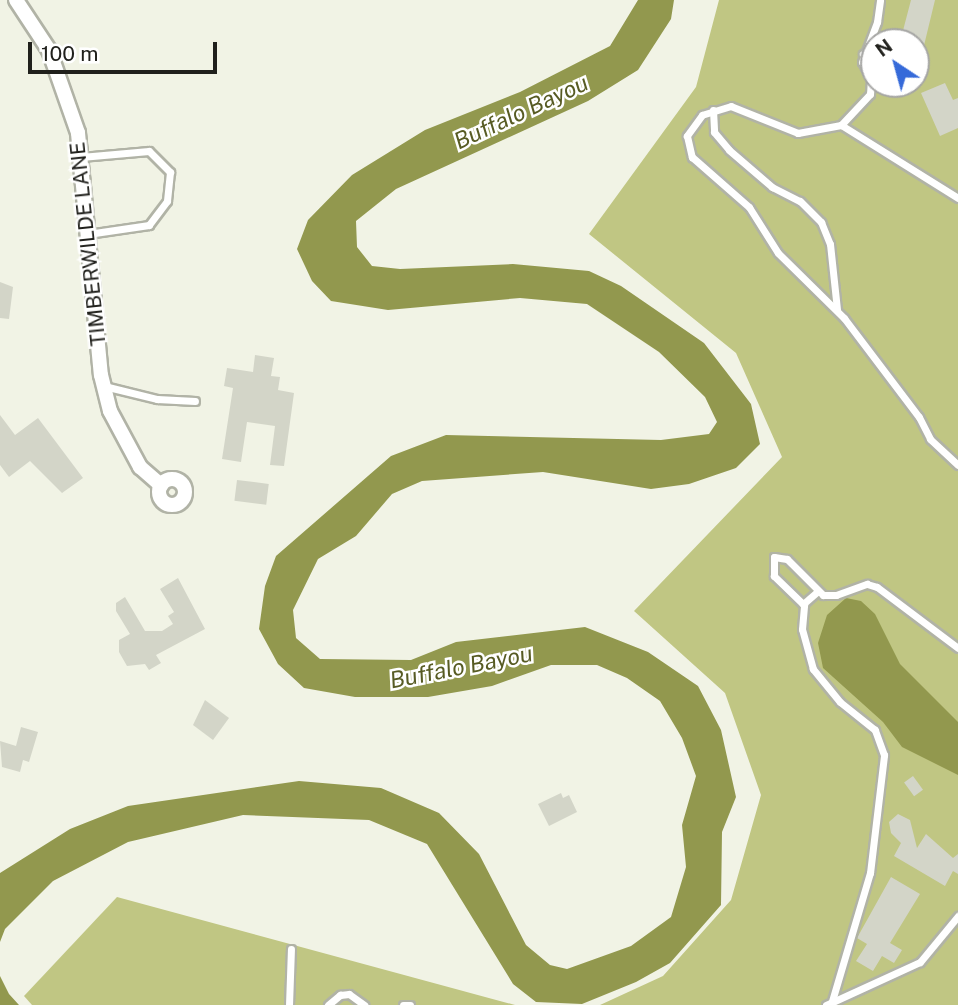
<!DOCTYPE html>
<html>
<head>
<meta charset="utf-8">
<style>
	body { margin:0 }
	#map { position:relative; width:958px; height:1005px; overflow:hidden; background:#f1f3e5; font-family:"Public Sans",sans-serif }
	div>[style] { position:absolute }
	.green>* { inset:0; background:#c0c683 }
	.water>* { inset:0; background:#92984e }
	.building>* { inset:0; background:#d3d5c8; transform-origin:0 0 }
	.roads { filter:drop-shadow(2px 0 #b1b3a6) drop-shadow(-2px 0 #b1b3a6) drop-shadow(0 2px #b1b3a6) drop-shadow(0 -2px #b1b3a6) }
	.lane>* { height:7px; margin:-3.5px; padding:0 3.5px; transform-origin:3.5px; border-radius:3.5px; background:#fff }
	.street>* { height:14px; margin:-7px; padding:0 7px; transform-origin:7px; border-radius:7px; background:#fff }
	.street>.ring { margin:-7px; padding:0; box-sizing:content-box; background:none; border:14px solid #fff; border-radius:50% }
	span { translate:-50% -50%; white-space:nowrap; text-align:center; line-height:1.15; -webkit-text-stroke:5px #fff; paint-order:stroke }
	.street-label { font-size:21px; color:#20201c }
	.water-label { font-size:23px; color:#575b23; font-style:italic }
	.north { position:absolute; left:860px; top:28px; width:70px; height:70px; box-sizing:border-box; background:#fff; border:2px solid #a6a6a4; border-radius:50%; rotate:324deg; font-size:19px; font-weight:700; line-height:28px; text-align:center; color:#20201c }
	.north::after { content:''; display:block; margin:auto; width:24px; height:32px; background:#366ad9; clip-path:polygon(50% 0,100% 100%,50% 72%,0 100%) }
	.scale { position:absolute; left:28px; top:42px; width:189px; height:32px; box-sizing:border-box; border:4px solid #20201c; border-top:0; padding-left:9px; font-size:21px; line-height:24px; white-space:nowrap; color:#20201c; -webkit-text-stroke:5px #fff; paint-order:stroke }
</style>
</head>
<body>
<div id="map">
	<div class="green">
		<i style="clip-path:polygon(evenodd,719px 0,958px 0,958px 1005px,600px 1005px,663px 976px,731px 900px,761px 795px,725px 693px,634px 611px,782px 457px,736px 353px,589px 234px,696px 87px,719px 0,874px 42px,916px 42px,916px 84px,874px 84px,874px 42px)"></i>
		<i style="clip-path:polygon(117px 897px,515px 1005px,32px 1005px,24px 996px)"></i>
	</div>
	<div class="water">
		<i style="clip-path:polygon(638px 0,674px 0,671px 19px,638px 70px,588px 101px,396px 189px,356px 221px,357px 247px,372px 266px,400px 269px,513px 264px,589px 271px,621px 286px,704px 343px,751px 404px,760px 444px,736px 468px,689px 484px,651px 489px,543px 472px,422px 481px,392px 494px,356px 536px,318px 559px,293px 610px,296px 638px,320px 659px,411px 660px,456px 642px,585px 627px,648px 652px,698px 686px,721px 730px,736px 797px,722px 832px,721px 905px,670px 963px,636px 982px,582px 1004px,536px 1002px,513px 984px,427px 844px,369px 820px,243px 815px,128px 842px,53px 881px,5px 929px,0 942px,0 873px,70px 829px,128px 806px,299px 781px,381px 788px,439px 813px,479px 854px,526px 945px,550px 965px,567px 969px,631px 946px,671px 917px,686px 867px,682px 825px,696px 776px,682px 738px,660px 701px,627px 678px,597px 665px,551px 665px,492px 686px,428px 697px,355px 697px,304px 688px,278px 664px,259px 629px,265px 586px,276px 556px,391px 456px,446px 435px,661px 440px,709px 434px,717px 422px,705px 397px,659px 352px,587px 304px,520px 298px,388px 310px,331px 301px,312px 281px,297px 249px,308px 220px,352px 175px,425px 130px,520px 92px,610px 46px)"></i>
		<i style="clip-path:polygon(846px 598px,861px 601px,875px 614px,900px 664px,958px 722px,958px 775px,902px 747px,883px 722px,823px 668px,818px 643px,827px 615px)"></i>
		<i style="clip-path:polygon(0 976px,9px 994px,19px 1005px,0 1005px)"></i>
	</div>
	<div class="building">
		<i style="clip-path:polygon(911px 0,935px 0,920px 62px,916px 42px,900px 42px)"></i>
		<i style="clip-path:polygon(945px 83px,953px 100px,958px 98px,958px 128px,940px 136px,921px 93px)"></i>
		<i style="clip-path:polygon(0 282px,13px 287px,9px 319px,0 318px)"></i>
		<i style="clip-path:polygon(255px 355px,274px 358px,271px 376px,280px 377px,278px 390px,294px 393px,284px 466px,270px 465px,275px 426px,247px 422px,241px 462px,222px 459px,233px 388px,224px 386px,227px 368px,253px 372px)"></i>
		<i style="clip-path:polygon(0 415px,15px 435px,38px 418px,83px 478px,62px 493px,30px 461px,9px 477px,0 465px)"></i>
		<i style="left:237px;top:480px;width:32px;height:21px;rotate:7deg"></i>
		<i style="clip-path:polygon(178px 578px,205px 629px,156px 655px,161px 663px,149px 670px,145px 664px,127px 666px,119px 652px,119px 640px,130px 634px,116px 611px,116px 603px,125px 597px,145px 631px,162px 631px,173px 624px,168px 616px,174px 612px,160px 589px)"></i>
		<i style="clip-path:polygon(205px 700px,229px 718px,213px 740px,193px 725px)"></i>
		<i style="clip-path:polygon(21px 727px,38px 732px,29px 762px,23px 760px,20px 772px,2px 767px,0 741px,16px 746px)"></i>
		<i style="left:913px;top:776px;width:17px;height:11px;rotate:54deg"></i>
		<i style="clip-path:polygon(561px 793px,563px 798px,569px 795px,577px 812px,549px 826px,538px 804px)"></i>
		<i style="clip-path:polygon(898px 814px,910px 820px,917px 848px,926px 834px,953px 858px,958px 854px,958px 874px,953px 871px,945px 886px,894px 856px,901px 843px,891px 833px,889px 822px)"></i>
		<i style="clip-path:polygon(891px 877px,920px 894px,890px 943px,902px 950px,894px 963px,882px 956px,873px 971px,856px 961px,867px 944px,857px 938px)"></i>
	</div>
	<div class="roads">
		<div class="lane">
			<i style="left:863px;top:54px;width:17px;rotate:50deg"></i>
			<i style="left:713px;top:110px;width:22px;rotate:87deg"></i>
			<i style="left:714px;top:132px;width:23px;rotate:50deg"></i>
			<i style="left:729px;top:150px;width:57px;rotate:40.7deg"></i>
			<i style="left:772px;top:187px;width:31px;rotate:27deg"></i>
			<i style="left:800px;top:201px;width:30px;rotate:45deg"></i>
			<i style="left:821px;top:222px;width:24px;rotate:68deg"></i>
			<i style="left:830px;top:244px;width:66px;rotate:83.9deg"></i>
			<i style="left:841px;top:125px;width:42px;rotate:-46.9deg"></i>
			<i style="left:870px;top:94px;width:16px;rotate:-86deg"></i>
			<i style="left:871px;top:78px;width:18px;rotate:-119deg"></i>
			<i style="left:862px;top:62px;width:43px;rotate:-69.4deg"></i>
			<i style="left:877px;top:22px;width:22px;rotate:-82deg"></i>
			<i style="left:81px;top:157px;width:68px;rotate:-5deg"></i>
			<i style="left:149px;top:151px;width:30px;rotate:45deg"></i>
			<i style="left:170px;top:172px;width:29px;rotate:96deg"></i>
			<i style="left:167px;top:201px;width:30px;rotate:127deg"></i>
			<i style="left:149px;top:225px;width:62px;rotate:171.6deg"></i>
			<i style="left:958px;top:198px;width:138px;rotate:-148deg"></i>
			<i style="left:841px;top:125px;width:44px;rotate:169.5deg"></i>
			<i style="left:798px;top:133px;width:72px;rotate:-158.1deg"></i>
			<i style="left:731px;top:106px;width:30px;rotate:163deg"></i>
			<i style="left:702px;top:115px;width:26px;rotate:126deg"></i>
			<i style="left:687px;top:136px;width:22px;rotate:77deg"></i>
			<i style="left:692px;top:157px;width:76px;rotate:41.3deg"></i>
			<i style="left:749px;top:207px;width:54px;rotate:57.8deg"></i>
			<i style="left:778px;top:253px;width:93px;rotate:44.6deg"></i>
			<i style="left:844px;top:318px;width:124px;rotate:52.9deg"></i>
			<i style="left:919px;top:417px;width:25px;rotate:63deg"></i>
			<i style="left:930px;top:439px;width:38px;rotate:43deg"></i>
			<i style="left:104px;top:386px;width:55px;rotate:13.8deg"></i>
			<i style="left:157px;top:399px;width:38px;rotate:3deg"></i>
			<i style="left:803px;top:604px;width:20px;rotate:-41deg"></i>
			<i style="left:832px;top:1001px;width:134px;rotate:-73.5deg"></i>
			<i style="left:870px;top:873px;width:119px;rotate:-83.2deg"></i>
			<i style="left:884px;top:755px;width:27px;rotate:-110deg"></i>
			<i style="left:875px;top:730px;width:45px;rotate:-141.3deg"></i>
			<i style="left:840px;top:702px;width:43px;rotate:-129.3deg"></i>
			<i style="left:813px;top:669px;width:41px;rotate:-105.4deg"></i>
			<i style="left:802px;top:629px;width:24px;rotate:-85deg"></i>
			<i style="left:804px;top:605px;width:42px;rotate:-136deg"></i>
			<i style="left:774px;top:576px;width:19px;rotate:-90deg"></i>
			<i style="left:774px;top:557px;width:13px;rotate:9deg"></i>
			<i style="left:787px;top:559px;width:51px;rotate:45deg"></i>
			<i style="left:823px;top:595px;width:13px"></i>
			<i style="left:836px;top:595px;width:33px;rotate:-20deg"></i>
			<i style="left:867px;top:584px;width:10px;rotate:17deg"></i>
			<i style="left:877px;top:587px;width:101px;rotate:37deg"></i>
			<i style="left:289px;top:1005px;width:56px;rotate:-88deg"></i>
			<i style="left:328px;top:1005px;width:16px;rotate:-40deg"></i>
			<i style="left:340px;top:995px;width:9px;rotate:-6deg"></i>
			<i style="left:349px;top:994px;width:19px;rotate:36deg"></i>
			<i style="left:403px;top:1005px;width:7px"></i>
			<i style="left:826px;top:1005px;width:103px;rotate:-24.6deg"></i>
			<i style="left:920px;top:962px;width:60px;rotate:-50.4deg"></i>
		</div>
		<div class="street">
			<i style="left:16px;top:0;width:60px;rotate:56.6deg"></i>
			<i style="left:49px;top:50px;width:88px;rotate:70.7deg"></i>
			<i style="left:78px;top:133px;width:243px;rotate:84.6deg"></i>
			<i style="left:101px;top:375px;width:37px;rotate:76deg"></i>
			<i style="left:110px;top:411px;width:64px;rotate:61.8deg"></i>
			<i style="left:140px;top:467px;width:28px;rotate:41deg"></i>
			<i class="ring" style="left:159px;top:479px;width:12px;height:12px"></i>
		</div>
	</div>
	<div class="street-label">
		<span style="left:88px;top:244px;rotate:-96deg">TIMBERWILDE LANE</span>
	</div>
	<div class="water-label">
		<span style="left:521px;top:112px;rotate:-25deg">Buffalo Bayou</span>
		<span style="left:461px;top:667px;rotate:-11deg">Buffalo Bayou</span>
	</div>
	<div class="north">N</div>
	<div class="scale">100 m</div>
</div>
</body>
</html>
